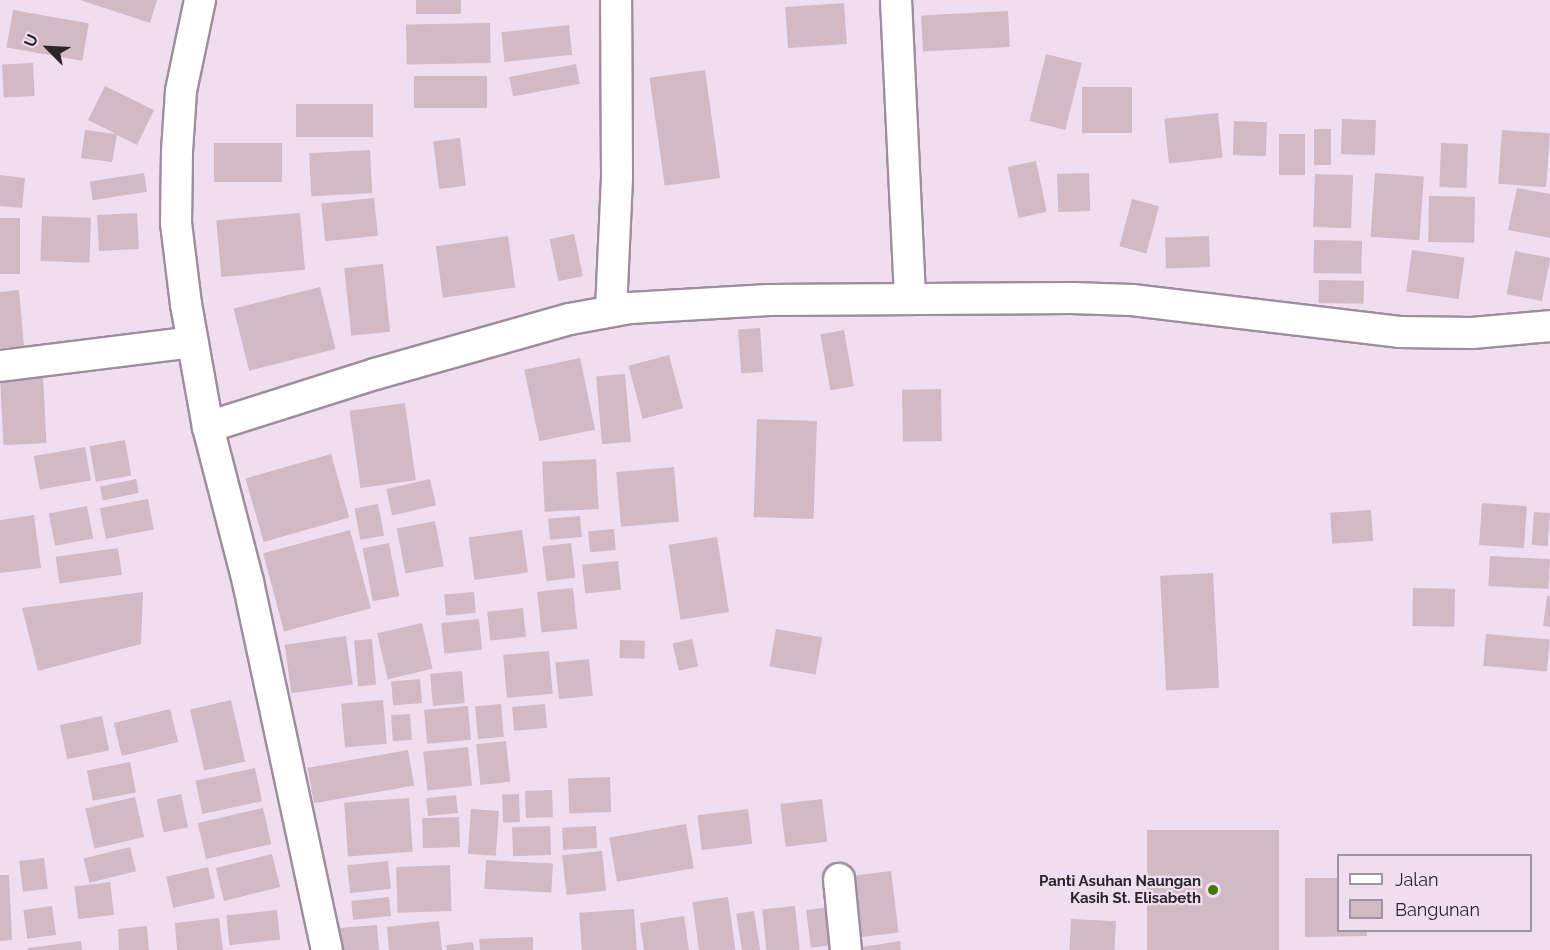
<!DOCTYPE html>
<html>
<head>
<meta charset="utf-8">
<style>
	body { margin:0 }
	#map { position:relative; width:1550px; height:950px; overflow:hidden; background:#f0def0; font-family:Raleway,sans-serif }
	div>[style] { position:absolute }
	.building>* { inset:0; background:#d1bac6; transform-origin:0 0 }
	.roads { filter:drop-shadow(2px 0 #9e8d9e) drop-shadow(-2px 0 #9e8d9e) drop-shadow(0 2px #9e8d9e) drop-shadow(0 -2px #9e8d9e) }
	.minor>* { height:30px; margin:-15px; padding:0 15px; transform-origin:15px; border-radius:15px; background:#fff }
	.dots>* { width:16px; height:16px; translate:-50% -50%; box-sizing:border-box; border:3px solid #f0def0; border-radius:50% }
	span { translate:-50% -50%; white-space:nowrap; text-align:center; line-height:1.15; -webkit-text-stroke:4.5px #f0def0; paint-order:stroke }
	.poi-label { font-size:15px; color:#2b242a; font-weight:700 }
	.right { translate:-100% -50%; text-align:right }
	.legend { position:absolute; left:1337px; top:854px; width:195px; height:78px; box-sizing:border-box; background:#f0def0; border:2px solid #a194a1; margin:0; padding:8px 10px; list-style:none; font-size:18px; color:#2b242a }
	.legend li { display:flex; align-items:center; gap:12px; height:30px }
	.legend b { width:30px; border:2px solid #a194a1 }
	.north { position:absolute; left:18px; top:18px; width:60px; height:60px; -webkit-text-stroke:4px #f0def0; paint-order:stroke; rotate:294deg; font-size:16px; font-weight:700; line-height:24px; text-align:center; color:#2b242a }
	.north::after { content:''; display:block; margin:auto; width:21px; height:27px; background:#2b242a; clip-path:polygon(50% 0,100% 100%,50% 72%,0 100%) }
</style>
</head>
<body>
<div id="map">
	<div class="building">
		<i style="clip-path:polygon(80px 0,157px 0,150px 23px)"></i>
		<i style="left:416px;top:0;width:45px;height:14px"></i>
		<i style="left:844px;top:3px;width:41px;height:59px;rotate:86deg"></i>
		<i style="left:13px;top:10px;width:77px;height:38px;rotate:10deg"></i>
		<i style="left:1008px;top:11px;width:36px;height:87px;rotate:87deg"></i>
		<i style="left:490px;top:23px;width:40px;height:84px;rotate:89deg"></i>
		<i style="left:569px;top:25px;width:30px;height:68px;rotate:84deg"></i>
		<i style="left:1046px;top:54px;width:37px;height:69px;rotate:14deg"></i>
		<i style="left:33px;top:63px;width:33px;height:31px;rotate:87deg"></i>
		<i style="left:576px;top:64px;width:20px;height:68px;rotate:79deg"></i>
		<i style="left:705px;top:70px;width:109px;height:56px;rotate:82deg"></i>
		<i style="left:414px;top:76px;width:73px;height:32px"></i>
		<i style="clip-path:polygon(105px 86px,154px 110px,137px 145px,117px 135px,112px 162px,81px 158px,85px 130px,116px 134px,88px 120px)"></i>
		<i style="left:1082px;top:87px;width:50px;height:46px"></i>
		<i style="left:296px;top:104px;width:77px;height:33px"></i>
		<i style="left:1218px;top:113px;width:45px;height:54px;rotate:84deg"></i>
		<i style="left:1342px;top:119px;width:34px;height:35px;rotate:2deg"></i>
		<i style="left:1234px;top:121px;width:33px;height:34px;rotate:2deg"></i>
		<i style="left:1314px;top:129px;width:17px;height:36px"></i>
		<i style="left:1502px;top:130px;width:48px;height:54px;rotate:4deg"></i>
		<i style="left:1279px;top:134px;width:26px;height:41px"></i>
		<i style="left:460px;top:138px;width:48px;height:27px;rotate:83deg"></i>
		<i style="left:214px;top:143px;width:68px;height:39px"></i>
		<i style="left:1441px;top:143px;width:27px;height:44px;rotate:2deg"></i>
		<i style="left:370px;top:150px;width:43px;height:61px;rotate:87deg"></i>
		<i style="left:1036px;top:161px;width:52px;height:29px;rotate:78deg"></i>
		<i style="left:144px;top:173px;width:19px;height:55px;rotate:81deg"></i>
		<i style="left:1089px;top:173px;width:38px;height:32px;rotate:88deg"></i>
		<i style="left:1375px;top:173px;width:49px;height:64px;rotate:4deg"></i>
		<i style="left:1315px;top:174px;width:38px;height:53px;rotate:2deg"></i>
		<i style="clip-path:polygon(0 175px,25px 178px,22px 208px,0 206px)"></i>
		<i style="clip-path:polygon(1517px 188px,1550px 194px,1550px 238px,1508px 230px)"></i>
		<i style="left:1429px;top:196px;width:46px;height:46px;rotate:1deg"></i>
		<i style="left:374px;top:198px;width:38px;height:53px;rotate:84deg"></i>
		<i style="left:1132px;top:199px;width:28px;height:49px;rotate:15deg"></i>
		<i style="left:137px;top:213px;width:36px;height:40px;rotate:87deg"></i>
		<i style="left:300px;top:213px;width:57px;height:84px;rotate:85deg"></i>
		<i style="left:42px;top:216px;width:49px;height:45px;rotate:2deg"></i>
		<i style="left:0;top:218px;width:20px;height:56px"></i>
		<i style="left:574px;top:234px;width:43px;height:25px;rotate:78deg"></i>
		<i style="left:508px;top:236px;width:52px;height:73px;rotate:82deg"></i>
		<i style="left:1209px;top:236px;width:31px;height:44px;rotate:88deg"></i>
		<i style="left:1314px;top:240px;width:48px;height:33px;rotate:1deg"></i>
		<i style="left:1412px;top:250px;width:53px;height:42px;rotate:8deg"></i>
		<i style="left:1515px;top:251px;width:36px;height:44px;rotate:11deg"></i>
		<i style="left:383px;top:264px;width:68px;height:39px;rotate:84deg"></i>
		<i style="left:1319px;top:280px;width:45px;height:23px;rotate:1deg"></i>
		<i style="left:320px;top:287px;width:64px;height:89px;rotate:76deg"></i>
		<i style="clip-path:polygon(19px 290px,24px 346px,0 348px,0 292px)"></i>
		<i style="left:760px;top:328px;width:44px;height:22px;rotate:86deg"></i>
		<i style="left:844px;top:330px;width:57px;height:24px;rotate:80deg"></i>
		<i style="left:669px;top:355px;width:55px;height:42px;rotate:75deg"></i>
		<i style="left:580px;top:358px;width:73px;height:57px;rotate:78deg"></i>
		<i style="left:625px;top:374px;width:68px;height:29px;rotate:85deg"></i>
		<i style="left:43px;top:376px;width:67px;height:43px;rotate:87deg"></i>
		<i style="left:941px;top:389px;width:52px;height:39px;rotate:89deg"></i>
		<i style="left:405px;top:403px;width:78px;height:56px;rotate:82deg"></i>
		<i style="left:757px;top:419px;width:60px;height:98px;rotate:2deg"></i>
		<i style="left:125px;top:440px;width:36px;height:36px;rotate:80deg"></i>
		<i style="left:85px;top:447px;width:34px;height:52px;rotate:80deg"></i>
		<i style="left:331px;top:454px;width:66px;height:89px;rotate:74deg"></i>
		<i style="left:596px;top:459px;width:50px;height:54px;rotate:87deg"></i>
		<i style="left:674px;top:467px;width:55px;height:58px;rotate:85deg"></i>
		<i style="left:136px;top:479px;width:14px;height:37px;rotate:78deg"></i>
		<i style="left:430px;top:479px;width:27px;height:45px;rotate:77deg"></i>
		<i style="left:148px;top:499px;width:31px;height:49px;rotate:79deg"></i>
		<i style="left:1482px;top:503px;width:45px;height:42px;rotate:4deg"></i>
		<i style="left:378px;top:504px;width:32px;height:24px;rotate:79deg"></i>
		<i style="left:87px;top:506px;width:33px;height:39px;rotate:79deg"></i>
		<i style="left:1371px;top:510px;width:31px;height:41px;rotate:86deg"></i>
		<i style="left:1534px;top:512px;width:16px;height:33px;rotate:4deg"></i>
		<i style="clip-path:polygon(34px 515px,41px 568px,0 573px,0 520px)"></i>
		<i style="left:580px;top:516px;width:21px;height:32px;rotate:85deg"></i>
		<i style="left:435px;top:521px;width:46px;height:39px;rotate:79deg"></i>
		<i style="left:614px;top:529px;width:21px;height:26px;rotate:85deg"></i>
		<i style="left:350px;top:530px;width:81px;height:90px;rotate:75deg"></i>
		<i style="left:522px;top:530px;width:43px;height:54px;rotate:82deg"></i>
		<i style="left:717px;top:537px;width:76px;height:49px;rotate:81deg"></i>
		<i style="left:389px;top:543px;width:54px;height:27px;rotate:79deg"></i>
		<i style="left:571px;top:543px;width:35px;height:29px;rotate:83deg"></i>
		<i style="left:118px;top:548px;width:27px;height:63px;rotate:82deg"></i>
		<i style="left:1490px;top:556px;width:60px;height:30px;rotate:3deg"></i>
		<i style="left:618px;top:561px;width:29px;height:36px;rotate:84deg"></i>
		<i style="left:1213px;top:573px;width:115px;height:53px;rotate:87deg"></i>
		<i style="left:573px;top:588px;width:41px;height:36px;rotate:84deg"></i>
		<i style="left:1413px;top:588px;width:42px;height:38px;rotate:1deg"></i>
		<i style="clip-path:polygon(143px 592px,141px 644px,38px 671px,22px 608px)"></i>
		<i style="left:474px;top:592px;width:21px;height:30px;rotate:85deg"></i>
		<i style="clip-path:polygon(1547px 596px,1550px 596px,1550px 627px,1543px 626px)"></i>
		<i style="left:523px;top:608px;width:29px;height:36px;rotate:84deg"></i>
		<i style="left:479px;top:619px;width:31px;height:38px;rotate:84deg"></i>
		<i style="left:422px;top:623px;width:47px;height:46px;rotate:77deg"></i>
		<i style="left:776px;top:629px;width:47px;height:38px;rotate:10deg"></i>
		<i style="left:1486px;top:634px;width:64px;height:32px;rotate:5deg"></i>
		<i style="left:346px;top:636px;width:49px;height:62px;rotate:82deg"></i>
		<i style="left:372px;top:639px;width:46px;height:18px;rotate:85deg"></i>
		<i style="left:692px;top:639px;width:28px;height:20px;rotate:77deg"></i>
		<i style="left:620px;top:640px;width:25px;height:18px;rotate:2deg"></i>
		<i style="left:549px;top:651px;width:43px;height:46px;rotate:85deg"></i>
		<i style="left:589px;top:659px;width:37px;height:34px;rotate:84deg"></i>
		<i style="left:462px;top:671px;width:32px;height:32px;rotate:85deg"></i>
		<i style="left:420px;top:679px;width:24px;height:29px;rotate:85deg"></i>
		<i style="left:231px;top:700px;width:63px;height:42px;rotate:77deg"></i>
		<i style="left:383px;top:700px;width:44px;height:42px;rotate:85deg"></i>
		<i style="left:501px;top:704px;width:33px;height:26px;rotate:85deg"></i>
		<i style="left:545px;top:704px;width:24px;height:33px;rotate:85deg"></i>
		<i style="left:468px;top:706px;width:34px;height:44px;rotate:85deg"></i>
		<i style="left:170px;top:709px;width:34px;height:58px;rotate:76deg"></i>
		<i style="left:410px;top:714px;width:26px;height:19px;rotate:86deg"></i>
		<i style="left:102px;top:716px;width:35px;height:43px;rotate:78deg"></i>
		<i style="left:506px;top:741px;width:41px;height:30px;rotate:84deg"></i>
		<i style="left:468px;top:747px;width:39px;height:45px;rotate:84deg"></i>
		<i style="left:408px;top:750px;width:36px;height:102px;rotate:80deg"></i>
		<i style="left:130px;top:762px;width:31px;height:44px;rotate:79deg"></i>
		<i style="left:255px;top:768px;width:34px;height:61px;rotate:78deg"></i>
		<i style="left:610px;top:777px;width:35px;height:42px;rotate:88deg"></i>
		<i style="left:552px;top:790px;width:27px;height:27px;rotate:88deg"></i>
		<i style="left:181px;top:794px;width:34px;height:25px;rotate:78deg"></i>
		<i style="left:519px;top:794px;width:28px;height:17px;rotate:88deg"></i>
		<i style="left:456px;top:795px;width:18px;height:30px;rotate:84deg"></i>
		<i style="left:135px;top:797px;width:41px;height:51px;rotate:77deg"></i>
		<i style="left:409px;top:798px;width:54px;height:65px;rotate:86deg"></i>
		<i style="left:822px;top:799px;width:43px;height:42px;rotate:83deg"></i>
		<i style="left:263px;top:808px;width:37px;height:67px;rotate:77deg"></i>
		<i style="left:471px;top:809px;width:28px;height:45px;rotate:4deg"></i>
		<i style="left:748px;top:809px;width:35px;height:51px;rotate:83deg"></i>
		<i style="left:459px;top:817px;width:30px;height:37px;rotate:88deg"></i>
		<i style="left:686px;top:824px;width:45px;height:78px;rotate:80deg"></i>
		<i style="left:550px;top:826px;width:29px;height:38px;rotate:88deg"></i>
		<i style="left:596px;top:826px;width:22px;height:34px;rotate:87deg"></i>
		<i style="left:1147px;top:830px;width:132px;height:120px"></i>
		<i style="left:130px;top:847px;width:25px;height:48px;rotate:76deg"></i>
		<i style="left:602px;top:851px;width:40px;height:40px;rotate:84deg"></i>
		<i style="left:272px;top:854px;width:34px;height:58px;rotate:76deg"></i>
		<i style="left:44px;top:858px;width:31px;height:25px;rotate:83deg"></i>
		<i style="left:486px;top:860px;width:67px;height:29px;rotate:3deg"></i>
		<i style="left:388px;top:861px;width:28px;height:41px;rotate:84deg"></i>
		<i style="left:450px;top:865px;width:46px;height:54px;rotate:88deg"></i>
		<i style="left:208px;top:867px;width:32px;height:43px;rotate:77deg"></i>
		<i style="left:891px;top:871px;width:62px;height:39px;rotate:83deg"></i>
		<i style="clip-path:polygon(0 875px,9px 875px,12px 940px,0 941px)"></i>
		<i style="clip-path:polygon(1305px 878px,1338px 878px,1338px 930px,1367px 930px,1367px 936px,1305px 937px)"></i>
		<i style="left:110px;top:882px;width:33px;height:36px;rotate:83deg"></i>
		<i style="left:389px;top:897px;width:19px;height:38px;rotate:84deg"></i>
		<i style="left:728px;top:897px;width:53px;height:36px;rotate:82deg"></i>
		<i style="left:52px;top:906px;width:29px;height:29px;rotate:82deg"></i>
		<i style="left:795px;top:906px;width:44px;height:33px;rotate:84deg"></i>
		<i style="left:830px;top:907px;width:38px;height:24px;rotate:83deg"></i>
		<i style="left:634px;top:909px;width:41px;height:55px;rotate:86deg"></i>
		<i style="left:277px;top:910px;width:30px;height:51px;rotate:84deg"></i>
		<i style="left:754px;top:911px;width:39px;height:18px;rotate:81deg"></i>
		<i style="clip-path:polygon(684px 916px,689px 950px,644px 950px,640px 923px)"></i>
		<i style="clip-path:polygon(219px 918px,223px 950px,177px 950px,175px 923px)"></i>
		<i style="left:1071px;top:919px;width:45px;height:31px;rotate:3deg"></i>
		<i style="clip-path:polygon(439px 921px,442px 950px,389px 950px,387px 927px)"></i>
		<i style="clip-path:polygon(377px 925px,379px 950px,342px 950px,339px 928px)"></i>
		<i style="clip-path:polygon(147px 926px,149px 950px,119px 950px,118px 929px)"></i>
		<i style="clip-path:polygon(533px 937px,533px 950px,480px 950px,479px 939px)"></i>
		<i style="clip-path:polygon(81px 941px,82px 950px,28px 950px,28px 948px)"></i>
		<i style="clip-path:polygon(900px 941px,901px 950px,849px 950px,849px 949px)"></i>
		<i style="clip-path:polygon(473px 942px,474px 950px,447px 950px,446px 945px)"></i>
	</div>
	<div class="roads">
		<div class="minor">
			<i style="left:200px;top:0;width:93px;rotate:101.8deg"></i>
			<i style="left:181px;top:91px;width:61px;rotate:93.8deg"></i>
			<i style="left:177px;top:152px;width:71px;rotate:90.8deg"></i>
			<i style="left:176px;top:223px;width:82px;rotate:83deg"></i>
			<i style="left:186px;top:304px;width:125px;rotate:79.9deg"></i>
			<i style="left:208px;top:427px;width:160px;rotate:75.5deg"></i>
			<i style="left:248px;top:582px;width:376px;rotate:77.9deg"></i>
			<i style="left:896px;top:0;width:297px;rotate:87.3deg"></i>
			<i style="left:611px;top:310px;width:134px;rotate:-87.4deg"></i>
			<i style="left:617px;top:176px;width:176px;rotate:-90.3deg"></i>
			<i style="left:0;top:366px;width:193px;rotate:-7.1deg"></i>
			<i style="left:208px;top:427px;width:175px;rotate:-17.6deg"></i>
			<i style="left:375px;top:374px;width:203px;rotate:-15.8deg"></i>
			<i style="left:570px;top:319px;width:61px;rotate:-10.4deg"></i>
			<i style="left:630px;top:308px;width:139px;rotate:-3.3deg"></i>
			<i style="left:769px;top:300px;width:303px;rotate:-0.4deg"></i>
			<i style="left:1072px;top:298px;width:60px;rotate:1.9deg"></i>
			<i style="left:1132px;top:300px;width:269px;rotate:6.8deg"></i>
			<i style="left:1399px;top:332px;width:73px;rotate:0.8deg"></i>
			<i style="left:1472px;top:333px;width:78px;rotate:-5.1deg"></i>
			<i style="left:839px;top:879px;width:71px;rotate:84.4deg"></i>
		</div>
	</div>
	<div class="dots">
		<i style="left:1213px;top:890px;background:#447804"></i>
	</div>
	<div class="poi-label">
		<span class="right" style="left:1201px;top:890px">Panti Asuhan Naungan<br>Kasih St. Elisabeth</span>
	</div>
	<ul class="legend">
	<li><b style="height:8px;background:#fff"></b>Jalan</li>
	<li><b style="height:16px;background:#d1bac6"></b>Bangunan</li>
	</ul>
	<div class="north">U</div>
</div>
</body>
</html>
